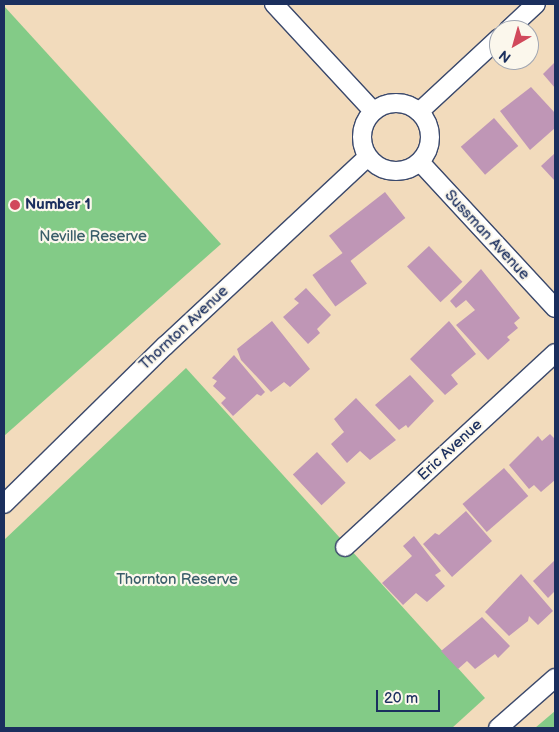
<!DOCTYPE html>
<html>
<head>
<meta charset="utf-8">
<style>
	body { margin:0 }
	#map { position:relative; width:559px; height:732px; overflow:hidden; background:#f2dbbc; font-family:"Balsamiq Sans",sans-serif }
	div>[style] { position:absolute }
	.green>* { inset:0; background:#83cb87 }
	.building>* { inset:0; background:#bf96b6; transform-origin:0 0 }
	.roads { filter:drop-shadow(1px 0 #3b496c) drop-shadow(-1px 0 #3b496c) drop-shadow(0 1px #3b496c) drop-shadow(0 -1px #3b496c) }
	.street>* { height:18px; margin:-9px; padding:0 9px; transform-origin:9px; border-radius:9px; background:#fff }
	.street>.ring { margin:-9px; padding:0; box-sizing:content-box; background:none; border:18px solid #fff; border-radius:50% }
	.dots>* { width:14px; height:14px; translate:-50% -50%; box-sizing:border-box; border:2px solid #fbf7ec; border-radius:50% }
	span { translate:-50% -50%; white-space:nowrap; text-align:center; line-height:1.15; -webkit-text-stroke:4.5px #fbf7ec; paint-order:stroke }
	.poi-label { font-size:15px; color:#1b2f5e; font-weight:700 }
	.left { translate:0 -50%; text-align:left }
	.street-label { font-size:15px; color:#1b2f5e }
	.park-label { font-size:15px; color:#3a5e6a }
	.frame { position:absolute; inset:0; border:5px solid #1b2f5e; pointer-events:none }
	.north { position:absolute; left:489px; top:20px; width:50px; height:50px; box-sizing:border-box; background:#fbf7ec; border:1px solid #a1a7b3; border-radius:50%; rotate:218deg; font-size:14px; font-weight:700; line-height:20px; text-align:center; color:#1b2f5e }
	.north::after { content:''; display:block; margin:auto; width:18px; height:22px; background:#d1495b; clip-path:polygon(50% 0,100% 100%,50% 72%,0 100%) }
	.scale { position:absolute; left:376px; top:690px; width:64px; height:22px; box-sizing:border-box; border:2px solid #1b2f5e; border-top:0; padding-left:6px; font-size:15px; line-height:18px; white-space:nowrap; color:#1b2f5e; -webkit-text-stroke:4px #fbf7ec; paint-order:stroke }
</style>
</head>
<body>
<div id="map">
	<div class="green">
		<i style="clip-path:polygon(4px 6px,221px 244px,4px 436px)"></i>
		<i style="clip-path:polygon(186px 368px,485px 698px,452px 728px,4px 728px,4px 540px)"></i>
		<i style="clip-path:polygon(555px 711px,555px 728px,535px 728px)"></i>
	</div>
	<div class="building">
		<i style="clip-path:polygon(555px 62px,555px 88px,543px 74px)"></i>
		<i style="clip-path:polygon(531px 87px,555px 113px,555px 128px,530px 150px,500px 111px)"></i>
		<i style="left:494px;top:118px;width:37px;height:44px;rotate:49deg"></i>
		<i style="clip-path:polygon(555px 153px,555px 181px,541px 166px)"></i>
		<i style="left:385px;top:192px;width:33px;height:71px;rotate:52deg"></i>
		<i style="left:429px;top:246px;width:49px;height:30px;rotate:47deg"></i>
		<i style="left:344px;top:252px;width:39px;height:39px;rotate:54deg"></i>
		<i style="clip-path:polygon(481px 269px,520px 318px,514px 323px,518px 328px,507px 337px,510px 340px,488px 360px,456px 325px,475px 310px,466px 300px,456px 308px,450px 301px)"></i>
		<i style="clip-path:polygon(306px 288px,331px 315px,317px 329px,320px 333px,308px 344px,283px 317px,299px 303px,294px 299px)"></i>
		<i style="clip-path:polygon(272px 321px,310px 369px,290px 387px,284px 382px,271px 392px,241px 360px,237px 349px)"></i>
		<i style="clip-path:polygon(449px 321px,476px 354px,451px 375px,458px 384px,445px 395px,410px 359px)"></i>
		<i style="clip-path:polygon(234px 355px,265px 392px,261px 396px,257px 394px,233px 416px,221px 403px,226px 398px,213px 386px,217px 381px,212px 378px)"></i>
		<i style="clip-path:polygon(410px 375px,434px 401px,408px 428px,406px 425px,399px 430px,375px 405px)"></i>
		<i style="clip-path:polygon(356px 398px,396px 440px,370px 460px,360px 451px,347px 463px,331px 444px,344px 432px,334px 419px)"></i>
		<i style="clip-path:polygon(550px 434px,555px 439px,555px 480px,541px 492px,534px 485px,529px 489px,509px 465px,538px 436px,542px 441px)"></i>
		<i style="left:317px;top:452px;width:42px;height:33px;rotate:47deg"></i>
		<i style="left:504px;top:468px;width:37px;height:55px;rotate:49deg"></i>
		<i style="clip-path:polygon(466px 511px,492px 541px,452px 577px,423px 544px,435px 533px,439px 535px)"></i>
		<i style="clip-path:polygon(414px 536px,441px 571px,435px 575px,445px 586px,427px 602px,416px 593px,403px 605px,382px 583px,412px 556px,403px 546px)"></i>
		<i style="clip-path:polygon(555px 560px,555px 591px,548px 598px,533px 581px)"></i>
		<i style="clip-path:polygon(521px 574px,553px 611px,538px 625px,529px 616px,528px 621px,509px 636px,485px 612px)"></i>
		<i style="clip-path:polygon(482px 617px,510px 646px,498px 658px,495px 654px,475px 669px,467px 661px,458px 669px,441px 651px)"></i>
	</div>
	<div class="roads">
		<div class="street">
			<i style="left:274px;top:4px;width:146px;rotate:47.2deg"></i>
			<i style="left:508px;top:30px;width:38px;rotate:-43deg"></i>
			<i class="ring" style="left:362px;top:103px;width:50px;height:50px"></i>
			<i style="left:419px;top:112px;width:109px;rotate:-42.8deg"></i>
			<i style="left:420px;top:162px;width:199px;rotate:47.2deg"></i>
			<i style="left:4px;top:504px;width:226px;rotate:-44.5deg"></i>
			<i style="left:165px;top:346px;width:277px;rotate:-43deg"></i>
			<i style="left:345px;top:547px;width:286px;rotate:-42.7deg"></i>
			<i style="left:498px;top:728px;width:76px;rotate:-41.3deg"></i>
		</div>
	</div>
	<div class="dots">
		<i style="left:15px;top:205px;background:#d1495b"></i>
	</div>
	<div class="poi-label">
		<span class="left" style="left:25px;top:205px">Number 1</span>
	</div>
	<div class="street-label">
		<span style="left:487px;top:235px;rotate:47deg">Sussman Avenue</span>
		<span style="left:184px;top:328px;rotate:-43deg">Thornton Avenue</span>
		<span style="left:450px;top:450px;rotate:-43deg">Eric Avenue</span>
	</div>
	<div class="park-label">
		<span style="left:93px;top:237px">Neville Reserve</span>
		<span style="left:177px;top:580px">Thornton Reserve</span>
	</div>
	<div class="frame"></div>
	<div class="north">N</div>
	<div class="scale">20 m</div>
</div>
</body>
</html>
